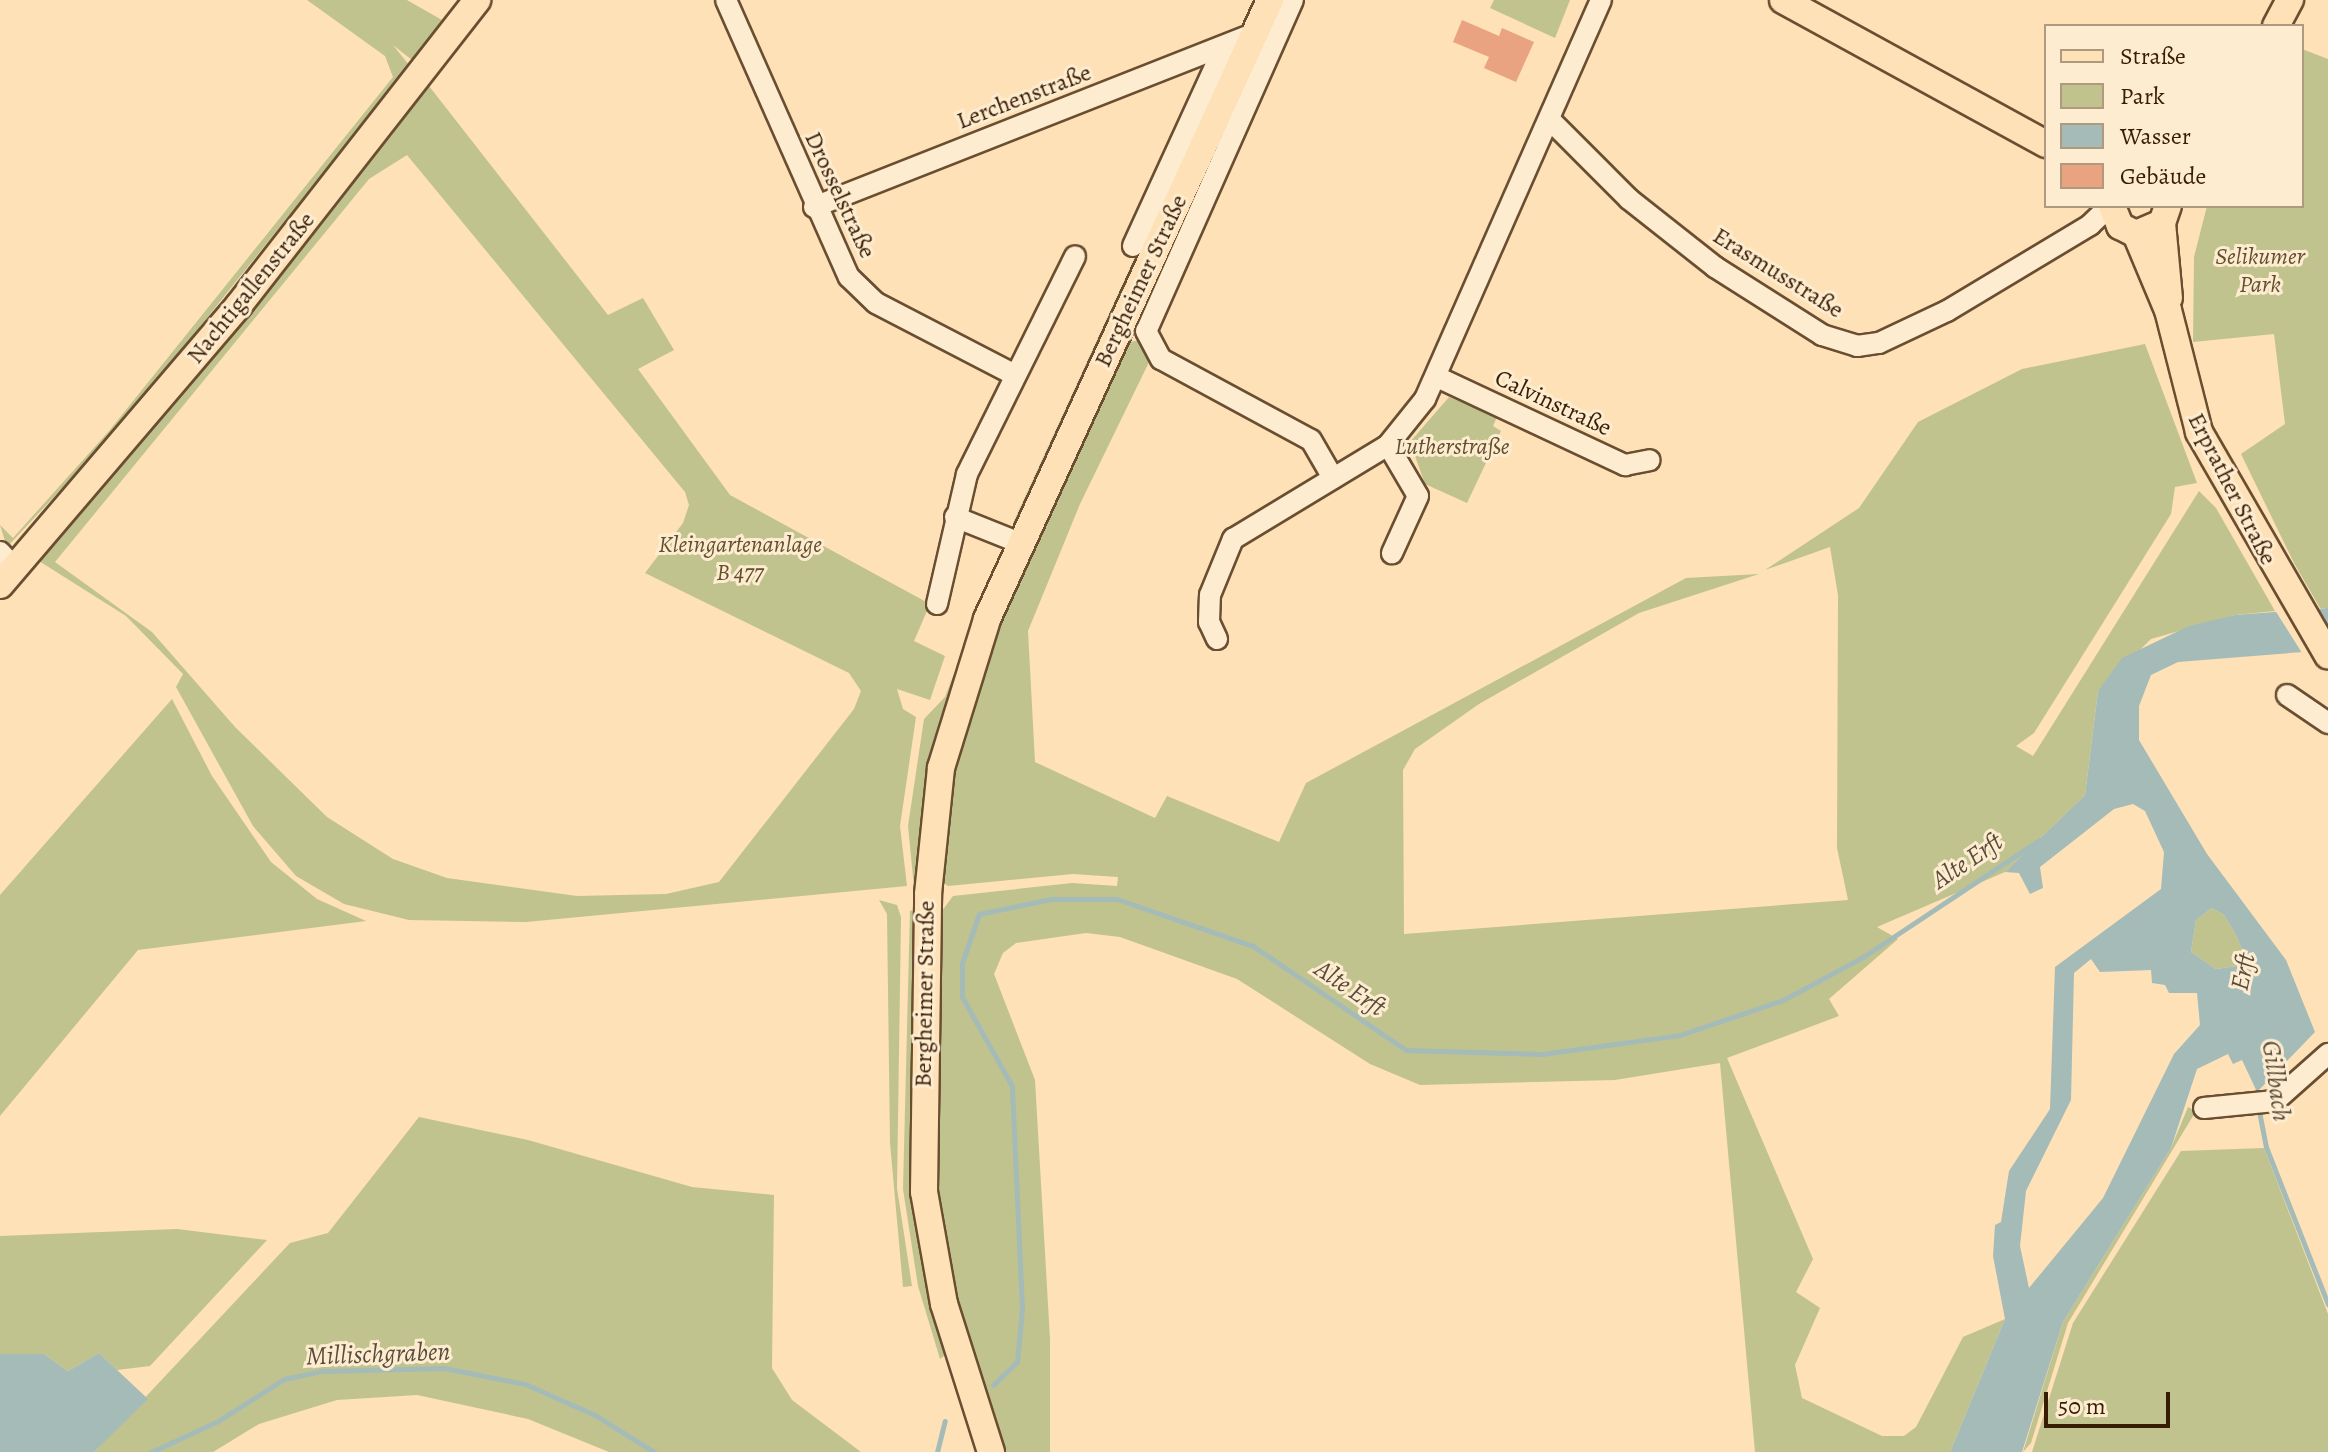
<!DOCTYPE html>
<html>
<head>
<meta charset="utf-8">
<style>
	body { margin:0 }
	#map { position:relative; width:2328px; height:1452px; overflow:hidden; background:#fee1b6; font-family:Alegreya,serif }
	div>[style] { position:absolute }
	.green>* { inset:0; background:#c0c38e }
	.water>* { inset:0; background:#a4bbb8 }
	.pier>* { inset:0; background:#fee1b6 }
	.stream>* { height:5px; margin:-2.5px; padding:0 2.5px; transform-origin:2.5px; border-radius:2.5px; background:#a4bbb8 }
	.building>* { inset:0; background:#eaa381 }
	.roads { filter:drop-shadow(2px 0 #6a4e31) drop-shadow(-2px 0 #6a4e31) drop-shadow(0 2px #6a4e31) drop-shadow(0 -2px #6a4e31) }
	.minor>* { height:20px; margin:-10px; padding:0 10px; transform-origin:10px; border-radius:10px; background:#feecd0 }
	.major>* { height:26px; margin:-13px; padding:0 13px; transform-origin:13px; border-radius:13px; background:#fee1b6 }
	span { translate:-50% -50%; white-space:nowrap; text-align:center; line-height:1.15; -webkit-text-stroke:6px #feecd0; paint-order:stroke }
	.street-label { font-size:24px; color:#381d05 }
	.park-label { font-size:24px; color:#614f2e; font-style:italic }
	.water-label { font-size:26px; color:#584c3b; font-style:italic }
	.legend { position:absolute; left:2044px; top:24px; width:260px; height:184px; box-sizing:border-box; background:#feecd0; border:2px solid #af997f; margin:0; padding:10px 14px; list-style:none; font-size:24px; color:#381d05 }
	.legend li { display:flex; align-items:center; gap:16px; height:40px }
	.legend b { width:40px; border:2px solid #af997f }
	.scale { position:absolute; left:2044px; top:1392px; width:126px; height:36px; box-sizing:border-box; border:4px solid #381d05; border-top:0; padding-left:10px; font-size:24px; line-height:28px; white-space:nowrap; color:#381d05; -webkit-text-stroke:6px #feecd0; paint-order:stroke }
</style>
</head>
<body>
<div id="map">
	<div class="green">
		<i style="clip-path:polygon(307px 0,407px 0,442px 20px,412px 60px,393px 45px,409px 65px,123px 423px,7px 547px,0 525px,13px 538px,109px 431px,393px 77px,385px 56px)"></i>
		<i style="clip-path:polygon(1494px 0,1570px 0,1555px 38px,1490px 8px)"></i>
		<i style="clip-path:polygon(2302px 49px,2328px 59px,2328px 608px,2320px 608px,2294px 563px,2241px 454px,2285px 424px,2274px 334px,2193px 342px,2194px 257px,2207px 206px,2302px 206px)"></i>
		<i style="clip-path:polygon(1234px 53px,1021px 519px,1013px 523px,1136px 255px)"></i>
		<i style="clip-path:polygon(evenodd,429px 86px,608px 315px,643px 298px,674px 350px,638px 369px,730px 495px,930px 604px,914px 641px,945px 656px,930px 700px,897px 689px,903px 709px,916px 717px,900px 826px,907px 886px,526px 922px,409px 920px,344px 904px,296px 876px,253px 826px,176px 687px,183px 674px,126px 616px,39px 561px,429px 86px,407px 155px,685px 492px,689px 505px,683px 523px,645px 573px,849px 673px,861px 691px,854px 709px,719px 882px,666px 894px,577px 896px,447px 878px,393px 859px,327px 817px,235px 727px,152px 632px,55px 562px,369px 179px,407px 155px)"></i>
		<i style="clip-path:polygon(1140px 340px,1150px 360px,1080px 504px,1028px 631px,1035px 762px,1155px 818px,1167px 796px,1279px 842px,1306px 783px,1686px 578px,1759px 574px,1639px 613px,1479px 704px,1415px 749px,1403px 770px,1404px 934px,1848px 900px,1837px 848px,1838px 595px,1830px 547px,1765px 570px,1859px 508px,1918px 422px,2022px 369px,2145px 344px,2197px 483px,2175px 487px,2171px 514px,2034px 733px,2016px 746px,2033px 756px,2199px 491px,2216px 508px,2275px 611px,2235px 615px,2151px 639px,2098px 691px,2085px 795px,2005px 872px,1877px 927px,1898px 939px,1829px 999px,1839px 1016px,1727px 1058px,1813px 1259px,1796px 1292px,1820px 1308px,1795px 1365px,1802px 1398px,1882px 1436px,1904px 1436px,1916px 1427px,1963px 1337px,2005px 1319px,1950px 1452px,1755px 1452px,1720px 1063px,1615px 1080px,1420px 1085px,1370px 1064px,1237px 979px,1120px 937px,1086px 933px,1016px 943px,1003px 953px,994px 974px,1035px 1080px,1050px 1339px,1050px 1452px,1000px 1452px,959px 1322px,933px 1197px,938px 916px,953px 896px,1072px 883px,1117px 886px,1118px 877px,1073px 874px,948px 886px,941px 881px,952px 776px,998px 619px,1120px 344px)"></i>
		<i style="clip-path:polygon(1449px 397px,1497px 417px,1493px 426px,1501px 431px,1467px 503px,1425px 484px,1410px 442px)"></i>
		<i style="clip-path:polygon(1000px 554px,935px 742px,914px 887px,908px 826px,924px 719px,945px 697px)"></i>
		<i style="clip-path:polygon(172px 699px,212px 776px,271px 862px,317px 899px,366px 921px,138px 950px,0 1116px,0 895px)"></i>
		<i style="clip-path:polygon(879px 900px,897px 905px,901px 917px,897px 1188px,912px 1286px,903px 1287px,890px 1143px,887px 914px)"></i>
		<i style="clip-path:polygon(2212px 908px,2224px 915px,2236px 935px,2244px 955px,2237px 966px,2216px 969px,2191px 952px,2196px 920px)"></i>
		<i style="clip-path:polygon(910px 910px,917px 914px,945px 1355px,940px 1359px,918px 1286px,903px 1189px)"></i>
		<i style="clip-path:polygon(2188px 1107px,2196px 1111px,2068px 1323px,2031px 1443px,2023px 1452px,2063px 1322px,2171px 1148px)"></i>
		<i style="clip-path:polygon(419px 1117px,528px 1140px,692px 1187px,774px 1195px,772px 1368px,792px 1400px,861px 1452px,609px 1452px,528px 1419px,417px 1395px,337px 1400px,259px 1424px,213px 1452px,94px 1452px,290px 1243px,328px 1233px)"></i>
		<i style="clip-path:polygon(2264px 1148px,2328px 1314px,2328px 1452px,2032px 1452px,2073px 1323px,2181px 1151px)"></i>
		<i style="clip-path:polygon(177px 1229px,267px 1240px,150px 1366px,117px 1370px,99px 1353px,68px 1371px,44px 1354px,0 1354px,0 1236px)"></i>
	</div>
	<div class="water">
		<i style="clip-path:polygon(evenodd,2328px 608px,2328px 650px,2178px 662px,2151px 675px,2139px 706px,2139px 740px,2207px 854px,2286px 960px,2315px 1032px,2257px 1092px,2242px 1060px,2233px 1064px,2228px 1054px,2197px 1069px,2171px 1148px,2063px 1322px,2022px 1452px,1950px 1452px,2005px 1319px,1993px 1256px,1995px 1225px,2001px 1222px,2009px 1171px,2050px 1109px,2055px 967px,2161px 889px,2164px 852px,2145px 811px,2133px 804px,2114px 809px,2040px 867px,2043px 888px,2030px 894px,2019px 873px,2005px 872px,2085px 795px,2098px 691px,2122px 658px,2189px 626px,2235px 615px,2328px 608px,2212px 908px,2224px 915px,2236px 935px,2244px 955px,2237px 966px,2216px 969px,2191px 952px,2196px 920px,2212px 908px,2328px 608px,2091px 959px,2100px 972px,2151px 970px,2152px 983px,2165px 985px,2169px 993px,2197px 993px,2200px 1025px,2174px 1054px,2103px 1198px,2029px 1288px,2020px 1246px,2026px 1191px,2071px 1100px,2074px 973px,2091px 959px)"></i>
		<i style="clip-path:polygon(99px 1353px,148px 1399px,94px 1452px,0 1452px,0 1354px,44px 1354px,68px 1371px)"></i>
	</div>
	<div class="pier">
		<i style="clip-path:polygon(2315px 604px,2328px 625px,2328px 654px,2302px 653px,2273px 607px)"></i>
	</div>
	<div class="stream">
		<i style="left:2258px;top:1106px;width:42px;rotate:79deg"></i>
		<i style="left:2266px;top:1147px;width:169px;rotate:68.5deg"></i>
		<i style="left:993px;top:1385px;width:33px;rotate:-44deg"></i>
		<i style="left:1017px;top:1362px;width:53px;rotate:-84.6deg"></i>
		<i style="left:1022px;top:1309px;width:223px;rotate:-92.6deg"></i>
		<i style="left:1012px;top:1086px;width:102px;rotate:-119.3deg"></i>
		<i style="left:962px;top:997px;width:34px;rotate:-90deg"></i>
		<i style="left:962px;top:963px;width:52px;rotate:-70.9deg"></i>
		<i style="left:979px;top:914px;width:74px;rotate:-11.8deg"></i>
		<i style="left:1051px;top:899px;width:66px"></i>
		<i style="left:1117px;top:899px;width:144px;rotate:19.1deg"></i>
		<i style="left:1253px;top:946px;width:185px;rotate:34.2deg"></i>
		<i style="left:1406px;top:1050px;width:136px;rotate:1.7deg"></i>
		<i style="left:1542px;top:1054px;width:139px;rotate:-7.8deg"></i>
		<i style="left:1680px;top:1035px;width:109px;rotate:-18.8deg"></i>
		<i style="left:1783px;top:1000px;width:91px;rotate:-28.3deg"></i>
		<i style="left:1863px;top:957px;width:211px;rotate:-33.6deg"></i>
		<i style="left:151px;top:1452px;width:74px;rotate:-24.8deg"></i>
		<i style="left:218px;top:1421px;width:78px;rotate:-32.5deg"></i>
		<i style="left:284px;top:1379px;width:38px;rotate:-12deg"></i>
		<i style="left:321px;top:1371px;width:123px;rotate:-1.4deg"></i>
		<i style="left:444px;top:1368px;width:83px;rotate:11.2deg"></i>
		<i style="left:525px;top:1384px;width:77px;rotate:23.9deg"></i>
		<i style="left:595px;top:1415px;width:70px;rotate:32.1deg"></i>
		<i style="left:937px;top:1452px;width:32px;rotate:-76deg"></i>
	</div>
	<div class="building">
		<i style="clip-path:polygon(1462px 20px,1499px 36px,1502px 28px,1534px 42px,1516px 82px,1484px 68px,1489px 57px,1453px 42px)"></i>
	</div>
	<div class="roads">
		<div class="minor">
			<i style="left:726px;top:0;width:303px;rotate:66.1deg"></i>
			<i style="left:849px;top:277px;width:37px;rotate:44deg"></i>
			<i style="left:876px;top:303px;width:157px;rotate:27.4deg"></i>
			<i style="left:1293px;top:0;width:362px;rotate:113.9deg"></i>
			<i style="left:1146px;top:331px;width:32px;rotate:62deg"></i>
			<i style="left:1161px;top:359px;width:170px;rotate:28.4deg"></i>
			<i style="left:1311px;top:440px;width:44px;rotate:59.9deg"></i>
			<i style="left:1552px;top:122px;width:109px;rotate:45deg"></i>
			<i style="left:1629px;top:199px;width:110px;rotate:38.3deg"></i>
			<i style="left:1715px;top:267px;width:127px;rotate:32.4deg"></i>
			<i style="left:1822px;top:335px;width:37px;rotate:17deg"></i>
			<i style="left:1857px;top:346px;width:22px;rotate:-8deg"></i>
			<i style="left:1879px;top:343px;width:75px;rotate:-25.2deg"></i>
			<i style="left:1947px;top:311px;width:167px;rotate:-31deg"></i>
			<i style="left:2090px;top:225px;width:28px;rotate:-44deg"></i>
			<i style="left:814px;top:207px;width:473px;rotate:-21.5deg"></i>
			<i style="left:1133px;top:246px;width:219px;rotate:-65.4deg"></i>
			<i style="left:1437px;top:377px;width:208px;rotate:25.1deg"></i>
			<i style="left:1625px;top:465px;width:25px;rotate:-11deg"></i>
			<i style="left:1388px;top:445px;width:59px;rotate:59.5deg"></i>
			<i style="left:1418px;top:496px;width:63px;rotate:114.5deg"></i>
			<i style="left:955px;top:517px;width:70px;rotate:21.8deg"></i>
			<i style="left:0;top:552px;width:22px;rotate:47deg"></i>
			<i style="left:937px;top:604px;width:133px;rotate:-77deg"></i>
			<i style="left:967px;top:474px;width:243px;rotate:-63.6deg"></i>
			<i style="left:1217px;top:639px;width:19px;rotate:-115deg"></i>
			<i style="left:1209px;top:622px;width:27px;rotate:-88deg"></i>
			<i style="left:1210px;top:595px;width:61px;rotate:-67.7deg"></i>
			<i style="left:1233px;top:539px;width:181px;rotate:-31.2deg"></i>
			<i style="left:1388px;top:445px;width:59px;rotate:-51.2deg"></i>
			<i style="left:1425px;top:399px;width:436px;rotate:-66.2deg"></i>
			<i style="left:2287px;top:695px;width:50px;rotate:34.3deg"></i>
			<i style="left:2204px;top:1108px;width:71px;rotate:-5.6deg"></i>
			<i style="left:2275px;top:1101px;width:71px;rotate:-41.6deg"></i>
		</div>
		<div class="major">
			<i style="left:1783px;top:0;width:300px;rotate:28.7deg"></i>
			<i style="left:2276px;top:26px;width:30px;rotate:-62deg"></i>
			<i style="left:2112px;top:206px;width:22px;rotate:68deg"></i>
			<i style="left:2120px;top:226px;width:18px;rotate:27deg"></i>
			<i style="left:2136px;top:234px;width:28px;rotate:-23deg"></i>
			<i style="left:2162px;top:223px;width:18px;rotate:-71deg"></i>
			<i style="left:2162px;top:223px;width:75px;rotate:84.7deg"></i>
			<i style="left:2136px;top:234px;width:82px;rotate:67.2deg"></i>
			<i style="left:2168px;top:310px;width:126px;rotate:75.7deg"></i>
			<i style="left:2199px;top:432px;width:258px;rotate:60deg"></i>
			<i style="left:0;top:585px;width:368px;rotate:-49.5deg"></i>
			<i style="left:239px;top:305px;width:387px;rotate:-52deg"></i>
			<i style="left:991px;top:1452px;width:155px;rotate:-107.6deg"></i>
			<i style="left:944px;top:1304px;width:114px;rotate:-100.1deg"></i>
			<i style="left:924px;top:1192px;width:298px;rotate:-89.2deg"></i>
			<i style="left:928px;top:894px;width:127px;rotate:-84.1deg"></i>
			<i style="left:941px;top:768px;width:156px;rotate:-72.8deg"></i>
			<i style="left:987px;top:619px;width:681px;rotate:-65.43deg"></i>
		</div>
	</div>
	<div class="street-label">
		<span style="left:1024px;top:97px;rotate:-21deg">Lerchenstraße</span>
		<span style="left:840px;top:195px;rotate:65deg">Drosselstraße</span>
		<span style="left:1778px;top:273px;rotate:32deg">Erasmusstraße</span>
		<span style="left:1141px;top:281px;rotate:-65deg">Bergheimer Straße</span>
		<span style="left:251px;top:288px;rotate:-51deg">Nachtigallenstraße</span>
		<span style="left:1553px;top:403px;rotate:25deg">Calvinstraße</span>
		<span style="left:2232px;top:489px;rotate:63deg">Erprather Straße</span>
		<span style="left:925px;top:994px;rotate:-89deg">Bergheimer Straße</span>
	</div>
	<div class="park-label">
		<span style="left:2260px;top:271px">Selikumer<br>Park</span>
		<span style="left:1452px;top:447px">Lutherstraße</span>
		<span style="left:740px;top:559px">Kleingartenanlage<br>B 477</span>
	</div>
	<div class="water-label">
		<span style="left:1967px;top:861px;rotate:-34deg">Alte Erft</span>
		<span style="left:2243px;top:972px;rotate:-78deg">Erft</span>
		<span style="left:1350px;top:988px;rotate:34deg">Alte Erft</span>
		<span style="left:2276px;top:1081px;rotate:82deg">Gillbach</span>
		<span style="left:378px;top:1354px;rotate:-2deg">Millischgraben</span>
	</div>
	<ul class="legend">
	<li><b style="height:10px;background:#fee1b6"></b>Straße</li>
	<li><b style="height:22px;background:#c0c38e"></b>Park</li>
	<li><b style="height:22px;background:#a4bbb8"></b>Wasser</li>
	<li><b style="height:22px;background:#eaa381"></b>Gebäude</li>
	</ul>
	<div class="scale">50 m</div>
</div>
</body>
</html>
